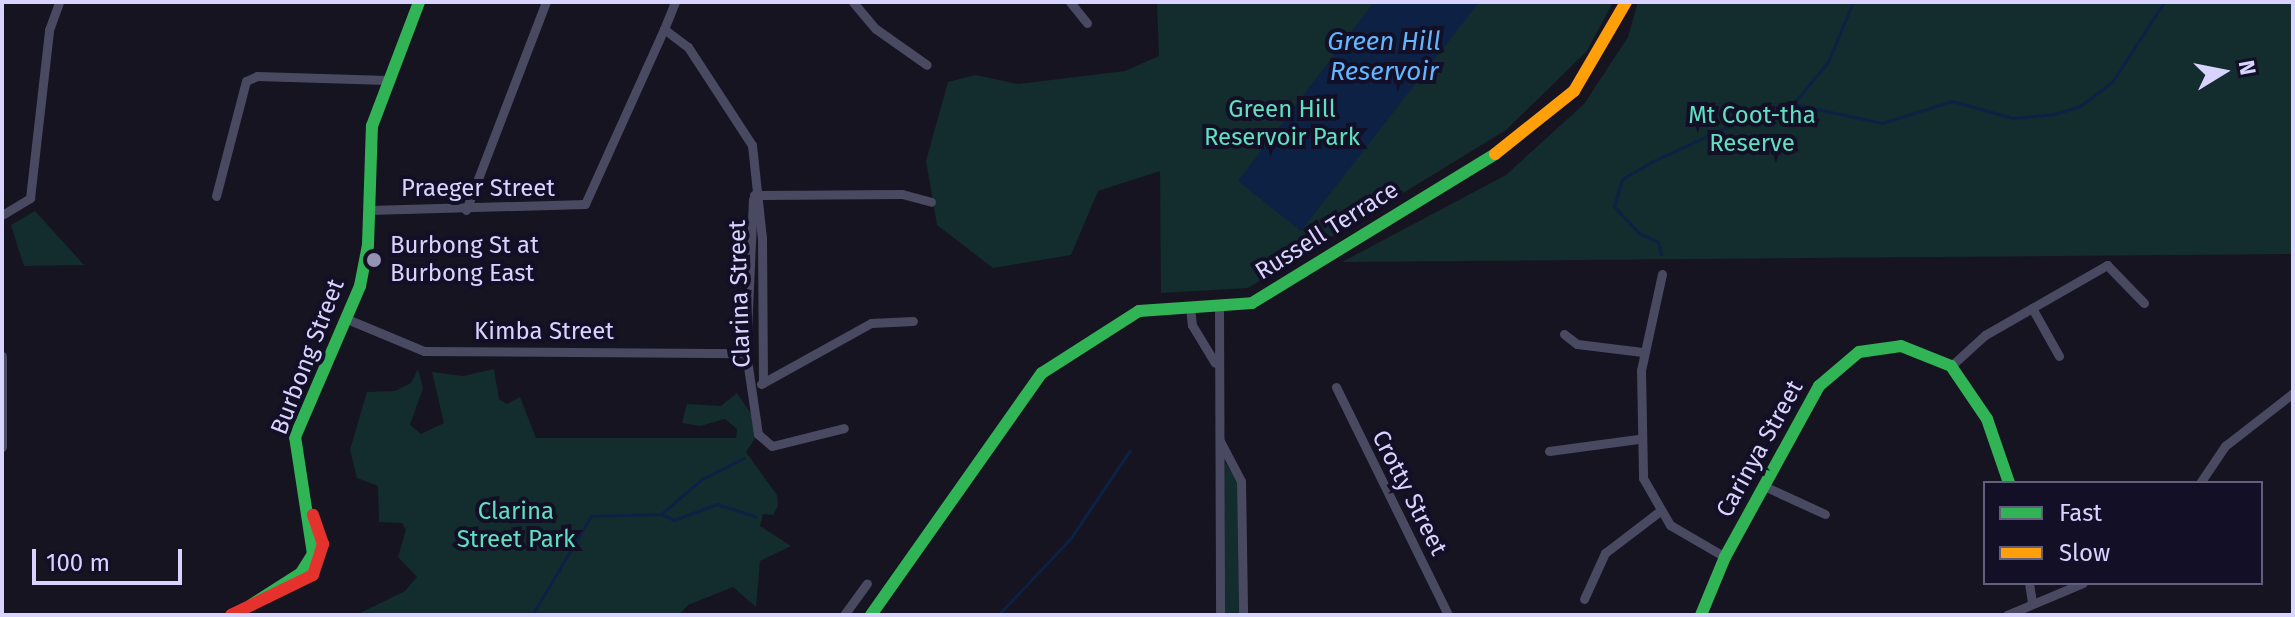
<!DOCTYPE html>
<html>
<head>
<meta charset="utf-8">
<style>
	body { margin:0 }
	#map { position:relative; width:2295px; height:617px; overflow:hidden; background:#161421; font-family:"Fira Sans",sans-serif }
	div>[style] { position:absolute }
	.green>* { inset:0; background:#132c2d }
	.water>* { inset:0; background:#0d2144 }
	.stream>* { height:3px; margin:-1.5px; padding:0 1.5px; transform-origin:1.5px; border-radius:1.5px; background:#0d2144 }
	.street>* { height:9px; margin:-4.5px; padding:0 4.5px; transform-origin:4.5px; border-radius:4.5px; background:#4a4962 }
	.fast>* { height:12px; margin:-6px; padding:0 6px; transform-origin:6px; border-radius:6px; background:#30b455 }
	.slow>* { height:12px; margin:-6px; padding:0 6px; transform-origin:6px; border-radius:6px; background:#ff9f0a }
	.jam>* { height:12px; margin:-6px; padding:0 6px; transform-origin:6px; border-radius:6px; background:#e5322d }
	.dots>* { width:22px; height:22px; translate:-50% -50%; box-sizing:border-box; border:4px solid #130f26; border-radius:50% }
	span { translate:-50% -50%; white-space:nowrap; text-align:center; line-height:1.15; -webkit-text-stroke:8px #130f26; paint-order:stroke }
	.park-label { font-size:24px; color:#5fe0c0 }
	.street-label { font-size:24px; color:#d9d4ff }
	.poi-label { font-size:24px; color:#d9d4ff }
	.left { translate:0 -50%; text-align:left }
	.water-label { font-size:26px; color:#62b6ff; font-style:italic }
	.frame { position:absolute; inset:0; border:4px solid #d9d4ff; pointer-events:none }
	.legend { position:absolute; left:1983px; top:481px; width:280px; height:104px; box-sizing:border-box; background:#130f26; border:2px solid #625e7d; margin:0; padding:10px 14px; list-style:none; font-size:24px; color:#d9d4ff }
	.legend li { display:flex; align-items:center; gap:16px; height:40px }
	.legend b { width:40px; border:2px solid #625e7d }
	.north { position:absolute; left:2183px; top:32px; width:80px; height:80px; -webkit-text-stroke:6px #130f26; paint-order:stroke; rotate:80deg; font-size:22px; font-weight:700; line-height:32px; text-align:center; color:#d9d4ff }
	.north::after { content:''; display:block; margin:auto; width:28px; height:36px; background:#d9d4ff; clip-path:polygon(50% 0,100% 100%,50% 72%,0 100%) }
	.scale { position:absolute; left:32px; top:549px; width:150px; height:36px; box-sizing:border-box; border:4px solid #d9d4ff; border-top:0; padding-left:10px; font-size:24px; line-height:28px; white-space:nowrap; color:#d9d4ff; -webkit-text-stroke:6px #130f26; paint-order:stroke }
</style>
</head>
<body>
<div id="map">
	<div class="green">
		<i style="clip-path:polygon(1157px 2px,1613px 2px,1587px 51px,1506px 130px,1248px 288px,1161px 293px,1160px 171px,1098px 191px,1071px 255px,993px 268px,937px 225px,926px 161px,948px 82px,975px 75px,1018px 84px,1125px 71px,1159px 56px)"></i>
		<i style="clip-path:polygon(1638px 2px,2293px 2px,2293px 254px,1342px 262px,1506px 175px,1584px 104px,1628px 37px)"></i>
		<i style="clip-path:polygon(35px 211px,84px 265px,24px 266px,11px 225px)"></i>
		<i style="clip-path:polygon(418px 369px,423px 388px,410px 425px,421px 434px,444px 423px,432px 372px,463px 376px,494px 369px,499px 399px,507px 404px,520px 397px,536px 438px,736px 438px,737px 429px,725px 419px,700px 426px,682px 423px,687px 404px,721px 406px,737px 393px,754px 418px,756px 437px,746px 452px,777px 495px,778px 506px,773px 515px,763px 514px,760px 526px,791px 546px,760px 561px,756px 607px,733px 587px,688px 605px,679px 615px,356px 615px,405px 591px,417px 577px,398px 557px,406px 530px,402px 523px,379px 522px,378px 486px,357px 478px,350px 450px,367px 392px,395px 391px,411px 383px)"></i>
		<i style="clip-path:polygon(1225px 462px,1237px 481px,1239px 615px,1225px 615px)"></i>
	</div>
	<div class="water">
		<i style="clip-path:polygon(1374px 2px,1479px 2px,1301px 231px,1238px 181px)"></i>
	</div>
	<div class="stream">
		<i style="left:1793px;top:104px;width:55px;rotate:-50.2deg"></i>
		<i style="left:1828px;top:62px;width:65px;rotate:-67.4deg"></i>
		<i style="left:1661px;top:254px;width:12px;rotate:-104deg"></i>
		<i style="left:1658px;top:242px;width:21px;rotate:-155deg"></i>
		<i style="left:1639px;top:233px;width:37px;rotate:-133deg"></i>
		<i style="left:1614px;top:206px;width:28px;rotate:-73deg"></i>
		<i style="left:1622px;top:179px;width:34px;rotate:-30deg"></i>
		<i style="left:1651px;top:162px;width:127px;rotate:-24.7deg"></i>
		<i style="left:1766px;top:109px;width:27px;rotate:-10deg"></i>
		<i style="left:1793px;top:104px;width:91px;rotate:12.1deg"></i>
		<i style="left:1882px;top:123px;width:73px;rotate:-17.4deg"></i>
		<i style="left:1952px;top:101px;width:63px;rotate:15.6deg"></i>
		<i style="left:2013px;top:118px;width:41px;rotate:-5.6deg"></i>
		<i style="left:2054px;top:114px;width:27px;rotate:-17deg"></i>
		<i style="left:2080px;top:106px;width:40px;rotate:-37deg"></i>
		<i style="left:2112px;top:82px;width:95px;rotate:-57deg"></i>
		<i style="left:661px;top:514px;width:14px;rotate:25deg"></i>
		<i style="left:674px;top:520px;width:46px;rotate:-20.4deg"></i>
		<i style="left:717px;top:504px;width:40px;rotate:18deg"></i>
		<i style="left:532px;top:615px;width:115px;rotate:-59.2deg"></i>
		<i style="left:591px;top:516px;width:70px;rotate:-1.6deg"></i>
		<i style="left:661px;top:514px;width:54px;rotate:-40.5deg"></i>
		<i style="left:702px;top:479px;width:47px;rotate:-26.6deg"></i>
		<i style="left:998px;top:615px;width:105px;rotate:-46.5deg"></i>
		<i style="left:1070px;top:539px;width:107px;rotate:-56deg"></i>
	</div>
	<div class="street">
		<i style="left:675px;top:2px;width:29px;rotate:112deg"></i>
		<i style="left:664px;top:29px;width:30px;rotate:37deg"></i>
		<i style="left:688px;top:47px;width:117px;rotate:56.9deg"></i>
		<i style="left:752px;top:145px;width:94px;rotate:83.9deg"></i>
		<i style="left:762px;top:238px;width:145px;rotate:89.6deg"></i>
		<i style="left:853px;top:2px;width:35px;rotate:50deg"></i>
		<i style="left:876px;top:29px;width:62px;rotate:35.2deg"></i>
		<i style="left:1070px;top:2px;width:27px;rotate:51deg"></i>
		<i style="left:754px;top:195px;width:148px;rotate:-0.4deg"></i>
		<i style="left:902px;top:194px;width:30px;rotate:15deg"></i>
		<i style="left:216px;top:196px;width:119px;rotate:-75.4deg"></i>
		<i style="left:246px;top:81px;width:12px;rotate:-24deg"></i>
		<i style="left:257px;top:76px;width:130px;rotate:1.8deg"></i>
		<i style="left:753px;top:199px;width:154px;rotate:92.6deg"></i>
		<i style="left:746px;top:353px;width:82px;rotate:81.6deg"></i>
		<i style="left:758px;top:434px;width:18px;rotate:41deg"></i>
		<i style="left:772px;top:446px;width:74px;rotate:-14deg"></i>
		<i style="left:369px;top:210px;width:216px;rotate:-1.6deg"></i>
		<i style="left:585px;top:204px;width:192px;rotate:-65.7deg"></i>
		<i style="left:466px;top:210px;width:223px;rotate:-69deg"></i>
		<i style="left:2px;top:215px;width:33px;rotate:-31deg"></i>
		<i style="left:30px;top:198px;width:169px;rotate:-83.5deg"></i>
		<i style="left:49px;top:30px;width:30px;rotate:-70deg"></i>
		<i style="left:1662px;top:274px;width:98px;rotate:102.3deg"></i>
		<i style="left:1641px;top:370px;width:108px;rotate:88.9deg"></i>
		<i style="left:1643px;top:478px;width:54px;rotate:60.1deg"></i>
		<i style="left:1670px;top:525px;width:64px;rotate:30.2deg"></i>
		<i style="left:1190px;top:307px;width:18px;rotate:84deg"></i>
		<i style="left:1192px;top:325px;width:44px;rotate:58.8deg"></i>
		<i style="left:1219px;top:307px;width:308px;rotate:89.8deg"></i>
		<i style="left:2032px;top:308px;width:55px;rotate:60.6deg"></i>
		<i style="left:347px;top:319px;width:83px;rotate:22.6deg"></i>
		<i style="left:424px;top:351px;width:322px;rotate:0.4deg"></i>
		<i style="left:1564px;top:334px;width:16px;rotate:38deg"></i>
		<i style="left:1577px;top:344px;width:66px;rotate:6.9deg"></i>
		<i style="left:2px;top:356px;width:91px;rotate:90deg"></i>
		<i style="left:1951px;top:366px;width:46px;rotate:-42.4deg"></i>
		<i style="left:1985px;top:335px;width:141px;rotate:-29.8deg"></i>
		<i style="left:2107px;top:265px;width:53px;rotate:45.8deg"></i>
		<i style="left:761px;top:384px;width:126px;rotate:-29deg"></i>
		<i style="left:871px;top:323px;width:42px;rotate:-2.7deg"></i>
		<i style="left:1336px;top:387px;width:254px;rotate:63.8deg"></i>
		<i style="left:1220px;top:441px;width:45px;rotate:62.3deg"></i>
		<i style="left:1241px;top:481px;width:134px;rotate:89.1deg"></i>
		<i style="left:1549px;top:451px;width:90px;rotate:-7.7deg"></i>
		<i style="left:2200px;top:483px;width:45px;rotate:-56deg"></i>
		<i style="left:2225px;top:446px;width:86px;rotate:-37.9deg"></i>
		<i style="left:1764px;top:486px;width:67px;rotate:24.7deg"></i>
		<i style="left:2029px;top:583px;width:20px;rotate:81deg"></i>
		<i style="left:1584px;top:599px;width:51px;rotate:-65.5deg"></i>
		<i style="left:1605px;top:553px;width:69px;rotate:-37.4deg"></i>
		<i style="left:844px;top:615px;width:39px;rotate:-54deg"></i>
		<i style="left:2007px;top:615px;width:82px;rotate:-22.8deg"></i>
	</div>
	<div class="fast">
		<i style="left:251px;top:605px;width:59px;rotate:-32.6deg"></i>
		<i style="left:301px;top:573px;width:22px;rotate:-58deg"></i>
		<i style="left:313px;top:554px;width:118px;rotate:-98.7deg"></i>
		<i style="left:295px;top:437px;width:164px;rotate:-66.7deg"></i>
		<i style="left:360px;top:286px;width:42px;rotate:-79deg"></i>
		<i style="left:368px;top:245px;width:119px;rotate:-88.1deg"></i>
		<i style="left:372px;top:126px;width:133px;rotate:-69.2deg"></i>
		<i style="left:871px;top:615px;width:296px;rotate:-54.8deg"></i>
		<i style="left:1042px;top:373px;width:115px;rotate:-32.6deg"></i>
		<i style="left:1139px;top:311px;width:113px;rotate:-4deg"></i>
		<i style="left:1252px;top:303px;width:285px;rotate:-31.5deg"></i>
		<i style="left:1701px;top:615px;width:63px;rotate:-67.5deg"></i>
		<i style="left:1725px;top:557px;width:195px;rotate:-61.2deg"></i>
		<i style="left:1819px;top:386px;width:52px;rotate:-40.4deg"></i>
		<i style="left:1859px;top:352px;width:42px;rotate:-8.1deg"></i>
		<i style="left:1901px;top:346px;width:54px;rotate:21.8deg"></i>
		<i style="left:1951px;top:366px;width:64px;rotate:55.8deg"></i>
		<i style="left:1987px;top:419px;width:68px;rotate:71deg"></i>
	</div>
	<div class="slow">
		<i style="left:1495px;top:154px;width:101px;rotate:-38.6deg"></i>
		<i style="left:1574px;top:91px;width:103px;rotate:-59.7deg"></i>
	</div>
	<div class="jam">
		<i style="left:231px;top:615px;width:91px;rotate:-26deg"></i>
		<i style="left:313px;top:575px;width:33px;rotate:-72deg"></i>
		<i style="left:323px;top:544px;width:31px;rotate:-109deg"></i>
	</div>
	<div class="dots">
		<i style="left:374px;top:260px;background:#9591b1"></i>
	</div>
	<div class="park-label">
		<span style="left:1282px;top:124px">Green Hill<br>Reservoir Park</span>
		<span style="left:1752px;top:130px">Mt Coot-tha<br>Reserve</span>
		<span style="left:516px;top:526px">Clarina<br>Street Park</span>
	</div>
	<div class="street-label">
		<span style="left:478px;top:189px">Praeger Street</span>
		<span style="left:1327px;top:231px;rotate:-32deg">Russell Terrace</span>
		<span style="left:740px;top:294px;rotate:-92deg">Clarina Street</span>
		<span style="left:544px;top:332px">Kimba Street</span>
		<span style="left:308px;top:357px;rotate:-69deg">Burbong Street</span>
		<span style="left:1760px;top:449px;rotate:-61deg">Carinya Street</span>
		<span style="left:1409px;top:493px;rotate:63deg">Crotty Street</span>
	</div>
	<div class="poi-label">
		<span class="left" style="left:390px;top:260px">Burbong St at<br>Burbong East</span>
	</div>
	<div class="water-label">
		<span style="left:1384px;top:57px">Green Hill<br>Reservoir</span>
	</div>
	<div class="frame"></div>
	<ul class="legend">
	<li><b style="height:10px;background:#30b455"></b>Fast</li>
	<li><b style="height:10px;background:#ff9f0a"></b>Slow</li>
	</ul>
	<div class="north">N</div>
	<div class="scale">100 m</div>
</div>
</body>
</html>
